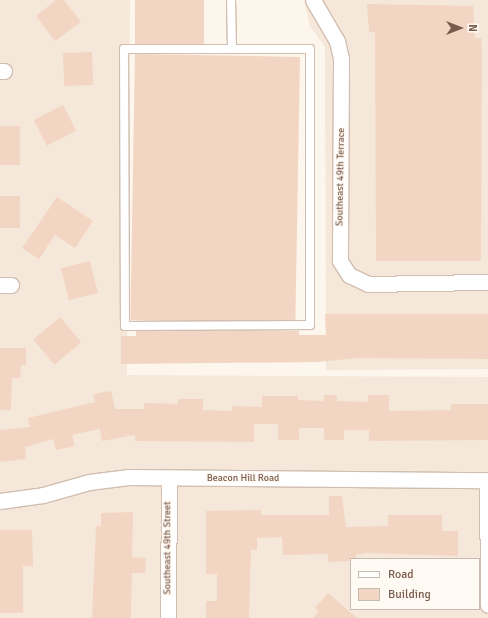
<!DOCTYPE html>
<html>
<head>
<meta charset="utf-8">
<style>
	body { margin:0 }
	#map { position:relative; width:488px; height:618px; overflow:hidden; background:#fdf6ec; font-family:Signika,sans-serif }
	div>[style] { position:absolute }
	.residential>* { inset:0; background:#f5e8da }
	.building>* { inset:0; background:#f3d5c3; transform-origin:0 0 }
	.roads { filter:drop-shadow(1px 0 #d1beb0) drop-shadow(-1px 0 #d1beb0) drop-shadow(0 1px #d1beb0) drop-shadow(0 -1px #d1beb0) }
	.service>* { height:8px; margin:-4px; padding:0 4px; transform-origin:4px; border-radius:4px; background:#fff }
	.minor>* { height:15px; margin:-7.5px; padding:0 7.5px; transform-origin:7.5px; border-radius:7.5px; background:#fff }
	span { translate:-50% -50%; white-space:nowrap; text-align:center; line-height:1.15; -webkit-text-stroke:3px #fffaf3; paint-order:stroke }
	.street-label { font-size:10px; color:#7a5c4d }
	.legend { position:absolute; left:350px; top:558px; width:130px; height:52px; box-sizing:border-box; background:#fffaf3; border:1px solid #cabbb1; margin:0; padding:5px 7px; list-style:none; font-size:12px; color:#7a5c4d }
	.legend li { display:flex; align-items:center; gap:8px; height:20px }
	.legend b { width:20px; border:1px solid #cabbb1 }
	.north { position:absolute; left:440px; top:8px; width:40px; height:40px; -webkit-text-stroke:3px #fffaf3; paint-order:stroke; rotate:90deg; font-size:11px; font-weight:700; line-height:16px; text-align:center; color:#7a5c4d }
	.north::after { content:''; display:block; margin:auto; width:14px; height:18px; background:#7a5c4d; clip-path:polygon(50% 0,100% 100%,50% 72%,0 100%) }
</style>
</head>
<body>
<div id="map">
	<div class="residential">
		<i style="clip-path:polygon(evenodd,0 0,130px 0,127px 375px,488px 377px,488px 618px,0 618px,0 0,351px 559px,479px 559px,479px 609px,351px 609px,351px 559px)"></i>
		<i style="clip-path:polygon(304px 0,488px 0,488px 369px,326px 370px,325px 47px,310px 26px)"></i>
	</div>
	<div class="building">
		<i style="clip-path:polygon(56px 0,64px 0,81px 22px,55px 41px,36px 16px)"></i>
		<i style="left:135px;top:0;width:69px;height:44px"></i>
		<i style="clip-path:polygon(367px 4px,473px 6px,475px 38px,481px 38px,482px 47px,481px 261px,376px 261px,375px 32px,369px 32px)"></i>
		<i style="left:92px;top:52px;width:33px;height:29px;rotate:88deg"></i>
		<i style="left:135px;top:54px;width:165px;height:266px;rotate:1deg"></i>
		<i style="left:63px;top:105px;width:29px;height:33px;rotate:63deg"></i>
		<i style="left:0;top:126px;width:20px;height:39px"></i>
		<i style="left:0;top:196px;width:20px;height:32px"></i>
		<i style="clip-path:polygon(57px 197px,93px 221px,75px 248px,55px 235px,39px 259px,22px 248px)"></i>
		<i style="left:90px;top:261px;width:33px;height:30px;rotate:76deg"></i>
		<i style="clip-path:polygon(325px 314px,488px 314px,488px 359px,358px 358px,317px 362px,121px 364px,121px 336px,136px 336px,136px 331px,299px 331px,299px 335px,326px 335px)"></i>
		<i style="left:60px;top:317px;width:33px;height:35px;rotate:50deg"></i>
		<i style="clip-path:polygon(0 348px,26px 348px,26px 365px,21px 365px,20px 378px,12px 378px,11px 410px,0 410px)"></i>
		<i style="clip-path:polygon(111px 391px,115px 409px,144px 409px,144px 403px,178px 404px,178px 399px,203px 399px,203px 410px,232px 411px,232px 406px,262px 407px,262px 396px,298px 396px,298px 400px,324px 401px,324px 395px,337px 395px,337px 401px,368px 402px,368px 395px,389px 395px,389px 411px,451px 410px,451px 404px,488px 404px,488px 440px,369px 441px,369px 430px,344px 430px,344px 440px,324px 440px,324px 428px,299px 428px,299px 440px,278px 440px,278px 424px,254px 424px,254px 442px,135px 441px,135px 435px,102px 441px,100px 429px,72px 435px,75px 446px,56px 450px,53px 439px,25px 447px,26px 459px,0 462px,0 430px,30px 427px,28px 418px,95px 402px,93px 394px)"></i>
		<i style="clip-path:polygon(329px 496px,342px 496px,346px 527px,388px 526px,388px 515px,442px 515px,442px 531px,458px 531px,458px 556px,365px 553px,356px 555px,356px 559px,351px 561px,328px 562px,328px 554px,283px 555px,282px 537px,257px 538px,257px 550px,251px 550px,249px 618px,206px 618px,206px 601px,217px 601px,217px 574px,206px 574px,206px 511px,261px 510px,261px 515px,329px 515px)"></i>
		<i style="clip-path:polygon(133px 512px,132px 557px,146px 558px,145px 573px,132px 573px,131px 618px,92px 618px,96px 526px,101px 526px,101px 513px)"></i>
		<i style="clip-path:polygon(0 530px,32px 530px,33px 566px,23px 566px,23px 613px,0 613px)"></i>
		<i style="clip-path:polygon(328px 593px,357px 618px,313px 618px,319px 611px,315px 608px)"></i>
	</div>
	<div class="roads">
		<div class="service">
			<i style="left:231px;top:0;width:49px;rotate:88.8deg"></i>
			<i style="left:124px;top:49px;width:186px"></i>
			<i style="left:310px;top:49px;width:276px;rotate:90deg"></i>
			<i style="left:310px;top:325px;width:185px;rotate:179.7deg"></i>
			<i style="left:125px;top:326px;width:277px;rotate:-90.2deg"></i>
		</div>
		<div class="minor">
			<i style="left:313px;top:0;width:48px;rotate:59.7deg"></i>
			<i style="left:337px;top:41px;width:18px;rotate:77deg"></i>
			<i style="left:341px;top:59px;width:202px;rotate:90.3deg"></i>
			<i style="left:340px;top:261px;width:17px;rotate:57deg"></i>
			<i style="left:349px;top:275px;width:21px;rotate:25deg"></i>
			<i style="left:368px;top:284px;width:120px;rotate:-1deg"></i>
			<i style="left:0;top:71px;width:4px"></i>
			<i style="left:0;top:285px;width:11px"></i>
			<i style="left:487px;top:480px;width:125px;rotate:89.5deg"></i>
			<i style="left:0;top:501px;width:43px;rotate:-7.9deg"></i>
			<i style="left:43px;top:495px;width:48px;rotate:-15.8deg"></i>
			<i style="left:89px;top:482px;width:40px;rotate:-7.1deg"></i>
			<i style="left:129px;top:477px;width:359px;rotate:0.5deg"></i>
			<i style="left:168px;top:618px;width:140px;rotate:-89.6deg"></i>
		</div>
	</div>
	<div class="street-label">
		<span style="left:341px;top:177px;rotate:-89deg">Southeast 49th Terrace</span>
		<span style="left:243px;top:479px">Beacon Hill Road</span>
		<span style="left:168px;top:548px;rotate:-90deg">Southeast 49th Street</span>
	</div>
	<ul class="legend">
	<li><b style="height:5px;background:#fff"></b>Road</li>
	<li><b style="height:11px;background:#f3d5c3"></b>Building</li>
	</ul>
	<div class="north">N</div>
</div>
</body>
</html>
